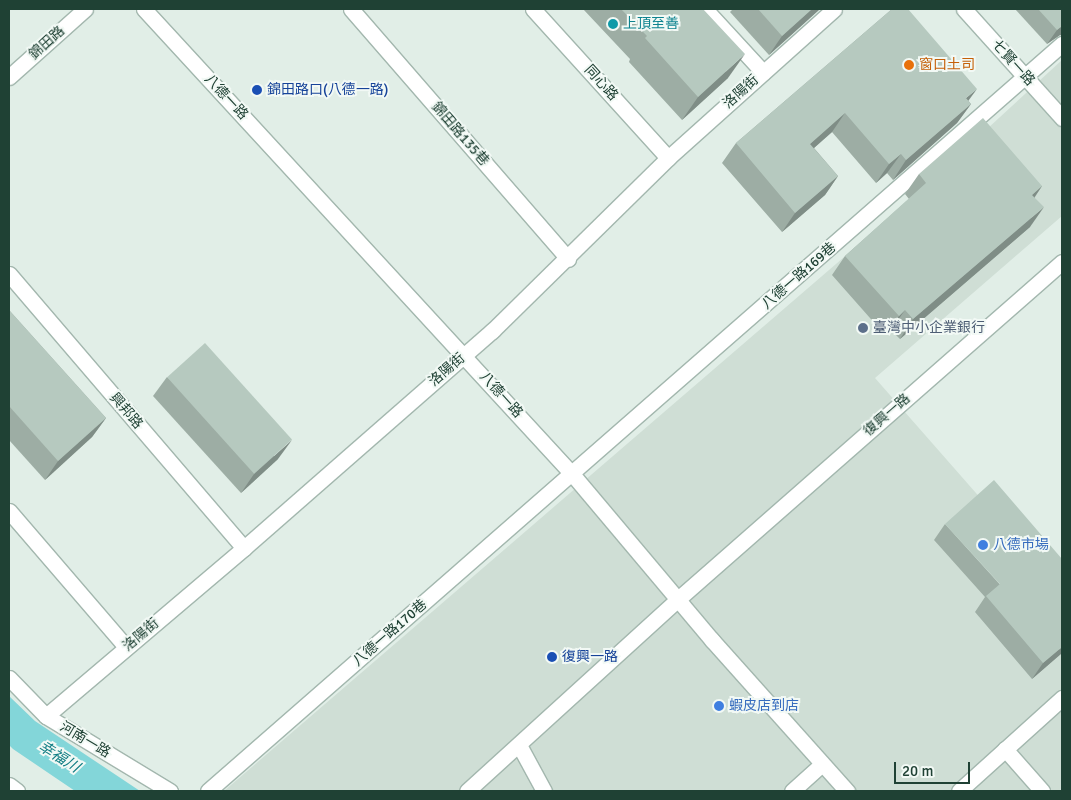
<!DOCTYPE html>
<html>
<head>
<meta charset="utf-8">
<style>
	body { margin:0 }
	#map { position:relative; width:1071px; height:800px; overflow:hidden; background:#e1eee7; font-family:Signika,"Noto Sans TC",sans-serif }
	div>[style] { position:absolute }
	.built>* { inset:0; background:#cfded5 }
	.water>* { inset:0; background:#83d6d9 }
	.roads { filter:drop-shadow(1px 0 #a3b7ae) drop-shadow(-1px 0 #a3b7ae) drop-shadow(0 1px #a3b7ae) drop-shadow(0 -1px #a3b7ae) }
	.minor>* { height:15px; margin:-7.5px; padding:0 7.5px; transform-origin:7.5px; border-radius:7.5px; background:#fff }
	.wall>* { inset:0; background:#9dada4 }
	.shaded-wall>* { inset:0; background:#7f8d86 }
	.building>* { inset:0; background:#b6c9bf; transform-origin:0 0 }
	.dots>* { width:14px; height:14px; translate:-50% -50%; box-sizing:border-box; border:2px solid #f2f9f5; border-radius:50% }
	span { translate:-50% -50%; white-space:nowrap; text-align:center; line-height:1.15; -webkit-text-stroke:4px #f2f9f5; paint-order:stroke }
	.culture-label { font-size:14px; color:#0d838f }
	.left { translate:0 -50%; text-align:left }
	.street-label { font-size:14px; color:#1f4134 }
	.food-label { font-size:14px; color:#c56008 }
	.transit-label { font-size:14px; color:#164399 }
	.service-label { font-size:14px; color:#4e5e75 }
	.shop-label { font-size:14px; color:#366cbe }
	.water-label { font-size:15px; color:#127e84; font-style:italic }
	.frame { position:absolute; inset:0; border:10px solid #1f4134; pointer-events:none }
	.scale { position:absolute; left:894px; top:762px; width:76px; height:22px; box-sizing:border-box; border:2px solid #1f4134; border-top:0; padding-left:6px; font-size:15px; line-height:18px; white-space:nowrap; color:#1f4134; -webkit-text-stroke:4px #f2f9f5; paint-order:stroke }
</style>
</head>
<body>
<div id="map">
	<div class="built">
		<i style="clip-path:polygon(1062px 60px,1062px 216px,875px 378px,1062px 591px,1062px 791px,224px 791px,901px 208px)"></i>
	</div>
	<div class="water">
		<i style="clip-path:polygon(9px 696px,35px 721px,140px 791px,75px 791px,13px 749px,9px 745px)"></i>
	</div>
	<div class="roads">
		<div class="minor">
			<i style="left:144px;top:9px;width:633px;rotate:47.37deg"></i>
			<i style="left:573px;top:475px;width:216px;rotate:49.9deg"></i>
			<i style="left:712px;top:640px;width:203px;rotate:48.2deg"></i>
			<i style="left:351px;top:9px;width:331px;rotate:49deg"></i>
			<i style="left:533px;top:9px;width:201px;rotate:47.8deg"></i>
			<i style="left:705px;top:9px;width:86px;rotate:47.4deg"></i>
			<i style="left:964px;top:9px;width:147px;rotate:48deg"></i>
			<i style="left:9px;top:77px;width:102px;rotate:-41.8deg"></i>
			<i style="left:9px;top:274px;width:361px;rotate:49.4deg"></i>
			<i style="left:9px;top:511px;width:179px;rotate:49.3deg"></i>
			<i style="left:9px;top:678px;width:53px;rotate:45.8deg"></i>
			<i style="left:46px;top:716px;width:145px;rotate:31.2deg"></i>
			<i style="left:46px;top:716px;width:260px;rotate:-40.3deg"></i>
			<i style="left:244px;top:548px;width:330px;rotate:-41.2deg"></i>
			<i style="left:492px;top:331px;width:247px;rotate:-44.5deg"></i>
			<i style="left:668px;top:158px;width:223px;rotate:-41.9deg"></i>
			<i style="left:519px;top:745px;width:52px;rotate:61.5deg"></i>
			<i style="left:1005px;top:749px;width:56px;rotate:48.6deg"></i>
			<i style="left:9px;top:785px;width:10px;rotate:37deg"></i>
			<i style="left:208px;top:791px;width:1135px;rotate:-41.18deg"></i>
			<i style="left:467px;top:791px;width:285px;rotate:-42.3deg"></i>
			<i style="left:678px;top:599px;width:511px;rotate:-41.27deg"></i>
			<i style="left:792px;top:791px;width:40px;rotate:-42deg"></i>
			<i style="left:959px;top:791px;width:139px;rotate:-42.1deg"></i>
		</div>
	</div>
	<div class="wall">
		<i style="clip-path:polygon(583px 9px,703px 9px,728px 78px,682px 120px,629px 62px,630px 59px)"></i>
		<i style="clip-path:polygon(733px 9px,820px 9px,769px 55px,730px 12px)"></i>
		<i style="clip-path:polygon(892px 9px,971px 104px,957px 123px,893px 180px,887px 173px,876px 183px,832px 132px,814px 148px,838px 176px,825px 195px,782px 232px,722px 163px,736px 143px)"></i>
		<i style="clip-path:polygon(1015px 9px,1062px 9px,1060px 35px,1047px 44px)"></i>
		<i style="clip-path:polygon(919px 174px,1042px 186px,1035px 197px,1030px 227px,900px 339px,891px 330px,885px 335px,832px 275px,845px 256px,909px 199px,905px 194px)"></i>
		<i style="clip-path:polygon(9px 310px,106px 418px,92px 437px,45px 480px,9px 440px)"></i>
		<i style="clip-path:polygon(167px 377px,278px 459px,241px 493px,153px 396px)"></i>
		<i style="clip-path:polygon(945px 524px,1062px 653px,1032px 679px,975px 612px,985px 597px,934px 540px)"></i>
	</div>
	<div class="shaded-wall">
		<i style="clip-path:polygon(812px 9px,820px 9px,769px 55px,782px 36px)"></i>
		<i style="clip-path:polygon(1062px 26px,1062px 36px,1060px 35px,1047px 44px,1057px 30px)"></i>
		<i style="clip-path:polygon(745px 54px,728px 78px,682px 120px,698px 97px)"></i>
		<i style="clip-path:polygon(977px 89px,963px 108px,966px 98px)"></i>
		<i style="clip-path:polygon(971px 104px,957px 123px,893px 180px,906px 160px)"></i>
		<i style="clip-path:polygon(845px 113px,832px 132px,797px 163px,810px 144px)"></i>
		<i style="clip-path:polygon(901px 154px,887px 173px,876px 183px,889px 164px)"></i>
		<i style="clip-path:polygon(838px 176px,825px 195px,782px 232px,795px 213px)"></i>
		<i style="clip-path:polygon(1042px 186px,1029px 205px,1032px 195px)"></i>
		<i style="clip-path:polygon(1044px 207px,1030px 227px,900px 339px,913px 319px)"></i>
		<i style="clip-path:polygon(905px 310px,891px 330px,885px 335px,899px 316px)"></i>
		<i style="clip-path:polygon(106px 418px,92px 437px,45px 480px,58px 461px)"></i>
		<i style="clip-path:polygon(292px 440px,278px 459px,241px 493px,254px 474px)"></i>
		<i style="clip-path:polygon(1062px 647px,1062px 653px,1032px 679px,1043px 663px)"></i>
	</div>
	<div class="building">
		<i style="clip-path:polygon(621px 9px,703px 9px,745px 54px,698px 97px,645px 38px,647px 36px)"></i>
		<i style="clip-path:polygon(758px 9px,812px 9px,782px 36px)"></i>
		<i style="clip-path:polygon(892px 9px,908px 9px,977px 89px,966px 98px,971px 104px,906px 160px,901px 154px,889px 164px,845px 113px,810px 144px,838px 176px,795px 213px,736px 143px)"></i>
		<i style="clip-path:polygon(1038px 9px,1062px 9px,1062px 26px,1057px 30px)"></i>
		<i style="clip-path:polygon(983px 118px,1042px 186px,1032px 195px,1044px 207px,913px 319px,905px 310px,899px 316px,845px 256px,926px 183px,919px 174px)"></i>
		<i style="clip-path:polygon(9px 310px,106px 418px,58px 461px,9px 406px)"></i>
		<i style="left:205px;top:343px;width:130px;height:51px;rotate:48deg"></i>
		<i style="clip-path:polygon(994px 480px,1062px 559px,1062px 647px,1043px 663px,986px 596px,1000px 584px,945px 524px)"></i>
	</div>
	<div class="dots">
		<i style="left:613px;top:24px;background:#0f9aa8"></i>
		<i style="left:909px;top:65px;background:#e8710a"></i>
		<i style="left:257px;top:90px;background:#1a4fb4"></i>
		<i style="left:863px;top:328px;background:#5c6f8a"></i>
		<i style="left:983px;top:545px;background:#3f7fe0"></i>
		<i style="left:552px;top:657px;background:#1a4fb4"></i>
		<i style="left:719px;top:706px;background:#3f7fe0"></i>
	</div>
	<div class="culture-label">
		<span class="left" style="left:623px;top:24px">上頂至善</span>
	</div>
	<div class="street-label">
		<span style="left:47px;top:43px;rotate:-42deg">錦田路</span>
		<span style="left:1013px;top:63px;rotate:48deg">七賢一路</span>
		<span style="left:601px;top:83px;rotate:48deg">同心路</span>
		<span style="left:741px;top:92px;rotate:-42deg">洛陽街</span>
		<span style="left:226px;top:97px;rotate:47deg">八德一路</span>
		<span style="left:460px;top:134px;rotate:49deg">錦田路135巷</span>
		<span style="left:799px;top:276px;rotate:-41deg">八德一路169巷</span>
		<span style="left:447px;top:370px;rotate:-41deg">洛陽街</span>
		<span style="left:501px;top:395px;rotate:48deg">八德一路</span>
		<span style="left:126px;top:411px;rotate:49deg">興邦路</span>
		<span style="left:887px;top:415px;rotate:-41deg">復興一路</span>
		<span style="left:390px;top:633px;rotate:-41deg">八德一路170巷</span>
		<span style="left:141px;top:635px;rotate:-40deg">洛陽街</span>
		<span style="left:85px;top:740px;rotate:31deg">河南一路</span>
	</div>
	<div class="food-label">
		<span class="left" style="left:919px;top:65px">窗口土司</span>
	</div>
	<div class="transit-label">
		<span class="left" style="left:267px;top:90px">錦田路口(八德一路)</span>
		<span class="left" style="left:562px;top:657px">復興一路</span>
	</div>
	<div class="service-label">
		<span class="left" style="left:873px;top:328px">臺灣中小企業銀行</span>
	</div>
	<div class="shop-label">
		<span class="left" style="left:993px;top:545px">八德市場</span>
		<span class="left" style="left:729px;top:706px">蝦皮店到店</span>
	</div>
	<div class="water-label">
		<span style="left:59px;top:757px;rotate:32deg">幸福川</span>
	</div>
	<div class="frame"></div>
	<div class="scale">20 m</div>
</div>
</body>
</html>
